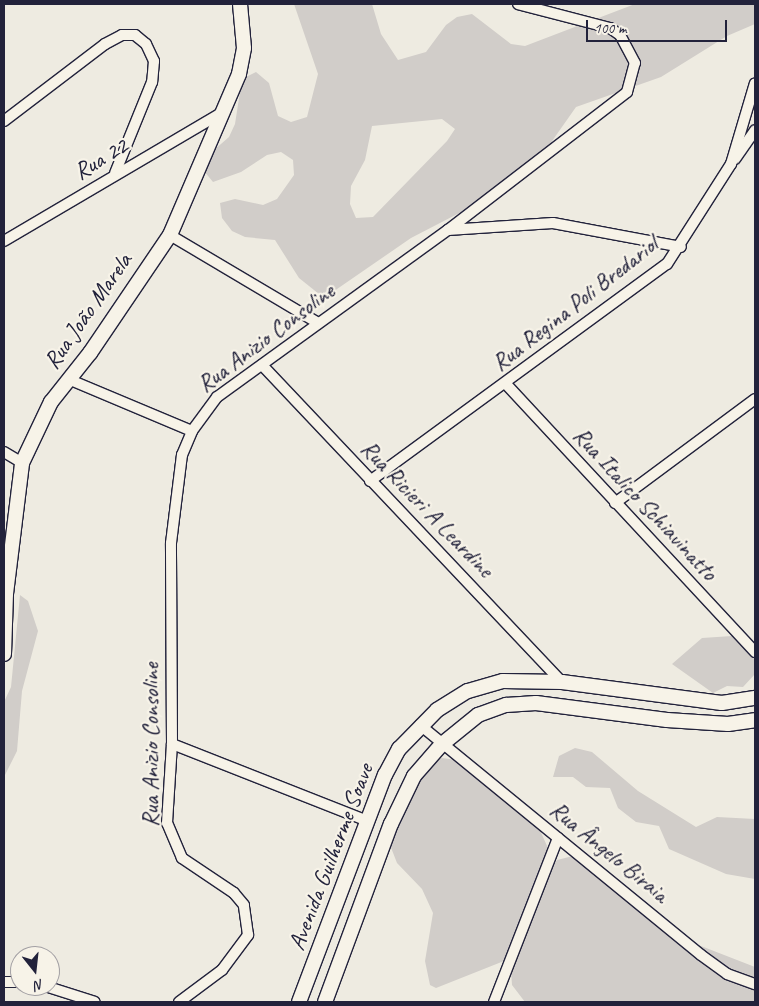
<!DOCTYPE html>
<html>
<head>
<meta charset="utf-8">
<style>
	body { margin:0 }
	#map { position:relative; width:759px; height:1006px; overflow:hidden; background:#eeebe1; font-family:Caveat,sans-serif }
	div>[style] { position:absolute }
	.green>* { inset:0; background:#d1cdc9 }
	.roads { filter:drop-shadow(1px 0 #22223b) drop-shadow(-1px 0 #22223b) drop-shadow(0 1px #22223b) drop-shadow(0 -1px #22223b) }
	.street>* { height:10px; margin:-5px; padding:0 5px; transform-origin:5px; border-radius:5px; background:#f7f3e8 }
	.secondary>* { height:14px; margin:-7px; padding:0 7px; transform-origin:7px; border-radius:7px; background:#f7f3e8 }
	span { translate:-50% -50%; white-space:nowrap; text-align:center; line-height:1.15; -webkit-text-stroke:4.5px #f7f3e8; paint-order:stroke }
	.street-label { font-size:24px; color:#22223b }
	.frame { position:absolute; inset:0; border:5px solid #22223b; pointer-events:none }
	.north { position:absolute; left:10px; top:946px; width:50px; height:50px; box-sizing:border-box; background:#f7f3e8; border:1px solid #a29fa3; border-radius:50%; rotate:164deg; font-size:14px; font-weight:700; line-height:20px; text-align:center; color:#22223b }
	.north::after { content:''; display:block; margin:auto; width:18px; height:22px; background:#22223b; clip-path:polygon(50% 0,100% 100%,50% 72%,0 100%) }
	.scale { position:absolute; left:586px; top:20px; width:141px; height:22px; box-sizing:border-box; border:2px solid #22223b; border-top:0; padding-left:6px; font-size:15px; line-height:18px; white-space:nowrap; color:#22223b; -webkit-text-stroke:4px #f7f3e8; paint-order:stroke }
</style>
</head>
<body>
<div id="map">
	<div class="green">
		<i style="clip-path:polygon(evenodd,294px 4px,372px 4px,381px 34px,398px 60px,426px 52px,446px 25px,457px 17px,472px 14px,511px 44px,525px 46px,635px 4px,755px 4px,755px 24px,727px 36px,661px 77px,576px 107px,550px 144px,467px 209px,411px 238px,324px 298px,299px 278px,275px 240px,245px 237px,232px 231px,222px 218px,220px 203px,235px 199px,263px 205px,277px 199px,294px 175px,293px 160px,281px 152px,267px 155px,241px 172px,213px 182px,204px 171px,206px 157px,229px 137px,235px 124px,242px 79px,256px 72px,269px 83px,278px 116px,291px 122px,307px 117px,318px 74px,294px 4px,442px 119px,455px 129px,447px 141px,373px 217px,356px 218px,350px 204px,351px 186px,365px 160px,372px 126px,442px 119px)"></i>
		<i style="clip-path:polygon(20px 595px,28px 601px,38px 631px,22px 691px,17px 751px,4px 777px,4px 702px,11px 687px)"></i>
		<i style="clip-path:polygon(732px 636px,755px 649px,755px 674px,743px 687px,727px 686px,713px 693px,672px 664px,702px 638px)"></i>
		<i style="clip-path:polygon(575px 748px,592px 752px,638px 791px,696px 827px,717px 817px,755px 819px,755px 879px,726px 874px,669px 849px,659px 826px,636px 822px,618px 808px,610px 788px,586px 787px,573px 777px,553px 777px,559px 756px)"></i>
		<i style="clip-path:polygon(442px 758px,457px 760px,533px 815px,548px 848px,504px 961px,436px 988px,430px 985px,425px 961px,433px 913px,422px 889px,397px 863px,390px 845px,391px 827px,430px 761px)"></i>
		<i style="clip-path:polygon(573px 856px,683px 939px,755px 967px,755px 1002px,525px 1002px,512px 985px,511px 971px,543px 879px,557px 860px)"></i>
	</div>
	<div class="roads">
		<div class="street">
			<i style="left:4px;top:121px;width:127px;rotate:-37.3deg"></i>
			<i style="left:105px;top:44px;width:19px;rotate:-28deg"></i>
			<i style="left:122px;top:35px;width:13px"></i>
			<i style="left:135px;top:35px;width:14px;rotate:39deg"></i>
			<i style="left:146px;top:44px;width:19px;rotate:65deg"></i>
			<i style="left:154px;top:61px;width:21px;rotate:95deg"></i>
			<i style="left:152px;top:82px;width:98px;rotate:112.1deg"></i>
			<i style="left:735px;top:159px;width:35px;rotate:-55deg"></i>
			<i style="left:448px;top:230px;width:105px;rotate:-3.8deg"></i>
			<i style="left:553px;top:223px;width:130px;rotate:10.6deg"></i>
			<i style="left:170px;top:235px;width:172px;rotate:30.7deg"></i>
			<i style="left:4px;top:241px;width:251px;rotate:-30.5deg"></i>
			<i style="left:262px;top:365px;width:436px;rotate:46.6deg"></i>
			<i style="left:68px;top:379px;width:134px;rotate:22.8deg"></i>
			<i style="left:506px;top:384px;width:366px;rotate:47.1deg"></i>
			<i style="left:4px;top:452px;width:21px;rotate:31deg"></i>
			<i style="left:370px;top:481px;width:368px;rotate:-36.2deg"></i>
			<i style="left:667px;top:264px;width:119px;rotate:-57.4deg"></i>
			<i style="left:731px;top:164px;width:84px;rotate:-73.5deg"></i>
			<i style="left:615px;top:503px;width:174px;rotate:-36.6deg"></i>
			<i style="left:420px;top:725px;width:363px;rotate:39.3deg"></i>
			<i style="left:701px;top:955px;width:32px;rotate:36deg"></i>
			<i style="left:727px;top:974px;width:30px;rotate:20deg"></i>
			<i style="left:172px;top:744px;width:207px;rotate:21.5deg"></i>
			<i style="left:4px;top:982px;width:16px"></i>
			<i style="left:45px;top:986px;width:52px;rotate:17.7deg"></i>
			<i style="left:179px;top:1002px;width:54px;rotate:-36.7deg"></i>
			<i style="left:222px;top:970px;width:44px;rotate:-53.4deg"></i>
			<i style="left:248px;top:935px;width:30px;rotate:-98deg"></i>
			<i style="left:244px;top:905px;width:16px;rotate:-130deg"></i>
			<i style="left:234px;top:893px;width:63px;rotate:-146.1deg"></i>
			<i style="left:182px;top:858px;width:38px;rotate:-113deg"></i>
			<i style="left:167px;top:823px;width:79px;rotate:-86.4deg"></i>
			<i style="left:172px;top:744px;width:201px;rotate:-90.3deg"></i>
			<i style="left:171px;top:543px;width:89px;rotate:-82.9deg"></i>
			<i style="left:182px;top:455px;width:26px;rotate:-67deg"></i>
			<i style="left:192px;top:431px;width:42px;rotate:-53.7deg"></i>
			<i style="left:217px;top:397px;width:285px;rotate:-35.9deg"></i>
			<i style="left:448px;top:230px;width:226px;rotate:-37.6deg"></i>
			<i style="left:627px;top:92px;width:30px;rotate:-75deg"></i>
			<i style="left:635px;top:63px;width:32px;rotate:-118deg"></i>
			<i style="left:620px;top:35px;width:12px;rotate:-145deg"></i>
			<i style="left:610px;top:28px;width:95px;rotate:-165.4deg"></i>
			<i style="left:494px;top:1002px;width:176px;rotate:-68.7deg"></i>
		</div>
		<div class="secondary">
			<i style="left:4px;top:654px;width:60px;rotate:-88.1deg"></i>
			<i style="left:6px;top:594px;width:132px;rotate:-83deg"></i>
			<i style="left:22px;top:463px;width:68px;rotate:-64.6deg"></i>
			<i style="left:51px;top:402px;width:63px;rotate:-51.5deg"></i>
			<i style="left:90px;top:353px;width:143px;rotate:-55.9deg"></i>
			<i style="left:170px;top:235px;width:175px;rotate:-66.8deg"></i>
			<i style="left:239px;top:74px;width:26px;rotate:-79deg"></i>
			<i style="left:244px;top:48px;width:44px;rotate:-95.2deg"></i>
			<i style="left:299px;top:1002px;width:243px;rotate:-69.3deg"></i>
			<i style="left:385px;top:775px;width:30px;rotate:-62deg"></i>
			<i style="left:399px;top:749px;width:54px;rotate:-45.7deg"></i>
			<i style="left:437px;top:710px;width:36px;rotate:-32deg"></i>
			<i style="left:468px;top:691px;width:36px;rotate:-16deg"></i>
			<i style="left:503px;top:681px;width:59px;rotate:1deg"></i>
			<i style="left:562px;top:682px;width:161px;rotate:7.5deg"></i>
			<i style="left:722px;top:703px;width:33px;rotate:-9deg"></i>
			<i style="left:325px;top:1002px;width:190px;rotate:-69.7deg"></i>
			<i style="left:391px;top:824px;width:53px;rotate:-64.4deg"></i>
			<i style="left:414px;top:776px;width:41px;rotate:-48.9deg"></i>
			<i style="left:441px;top:745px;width:48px;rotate:-39deg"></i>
			<i style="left:478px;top:715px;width:30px;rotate:-20deg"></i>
			<i style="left:506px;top:705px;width:30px;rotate:-4deg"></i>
			<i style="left:536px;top:703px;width:132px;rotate:7.4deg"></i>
			<i style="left:667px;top:720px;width:61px;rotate:3.8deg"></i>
			<i style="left:728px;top:724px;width:27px;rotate:-8deg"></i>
		</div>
	</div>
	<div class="street-label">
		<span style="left:101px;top:159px;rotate:-31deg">Rua 22</span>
		<span style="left:575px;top:304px;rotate:-38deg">Rua Regina Poli Bredariol</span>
		<span style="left:88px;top:311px;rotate:-55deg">Rua João Marela</span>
		<span style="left:266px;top:338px;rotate:-37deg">Rua Anizio Consoline</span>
		<span style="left:645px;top:504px;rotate:47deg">Rua Italico Schiavinatto</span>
		<span style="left:427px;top:509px;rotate:46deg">Rua Ricieri A Leardine</span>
		<span style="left:151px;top:745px;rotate:-90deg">Rua Anizio Consoline</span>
		<span style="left:609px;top:852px;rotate:39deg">Rua Ângelo Biraia</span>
		<span style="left:331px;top:857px;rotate:-69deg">Avenida Guilherme Soave</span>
	</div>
	<div class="frame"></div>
	<div class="north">N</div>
	<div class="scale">100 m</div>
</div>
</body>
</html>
